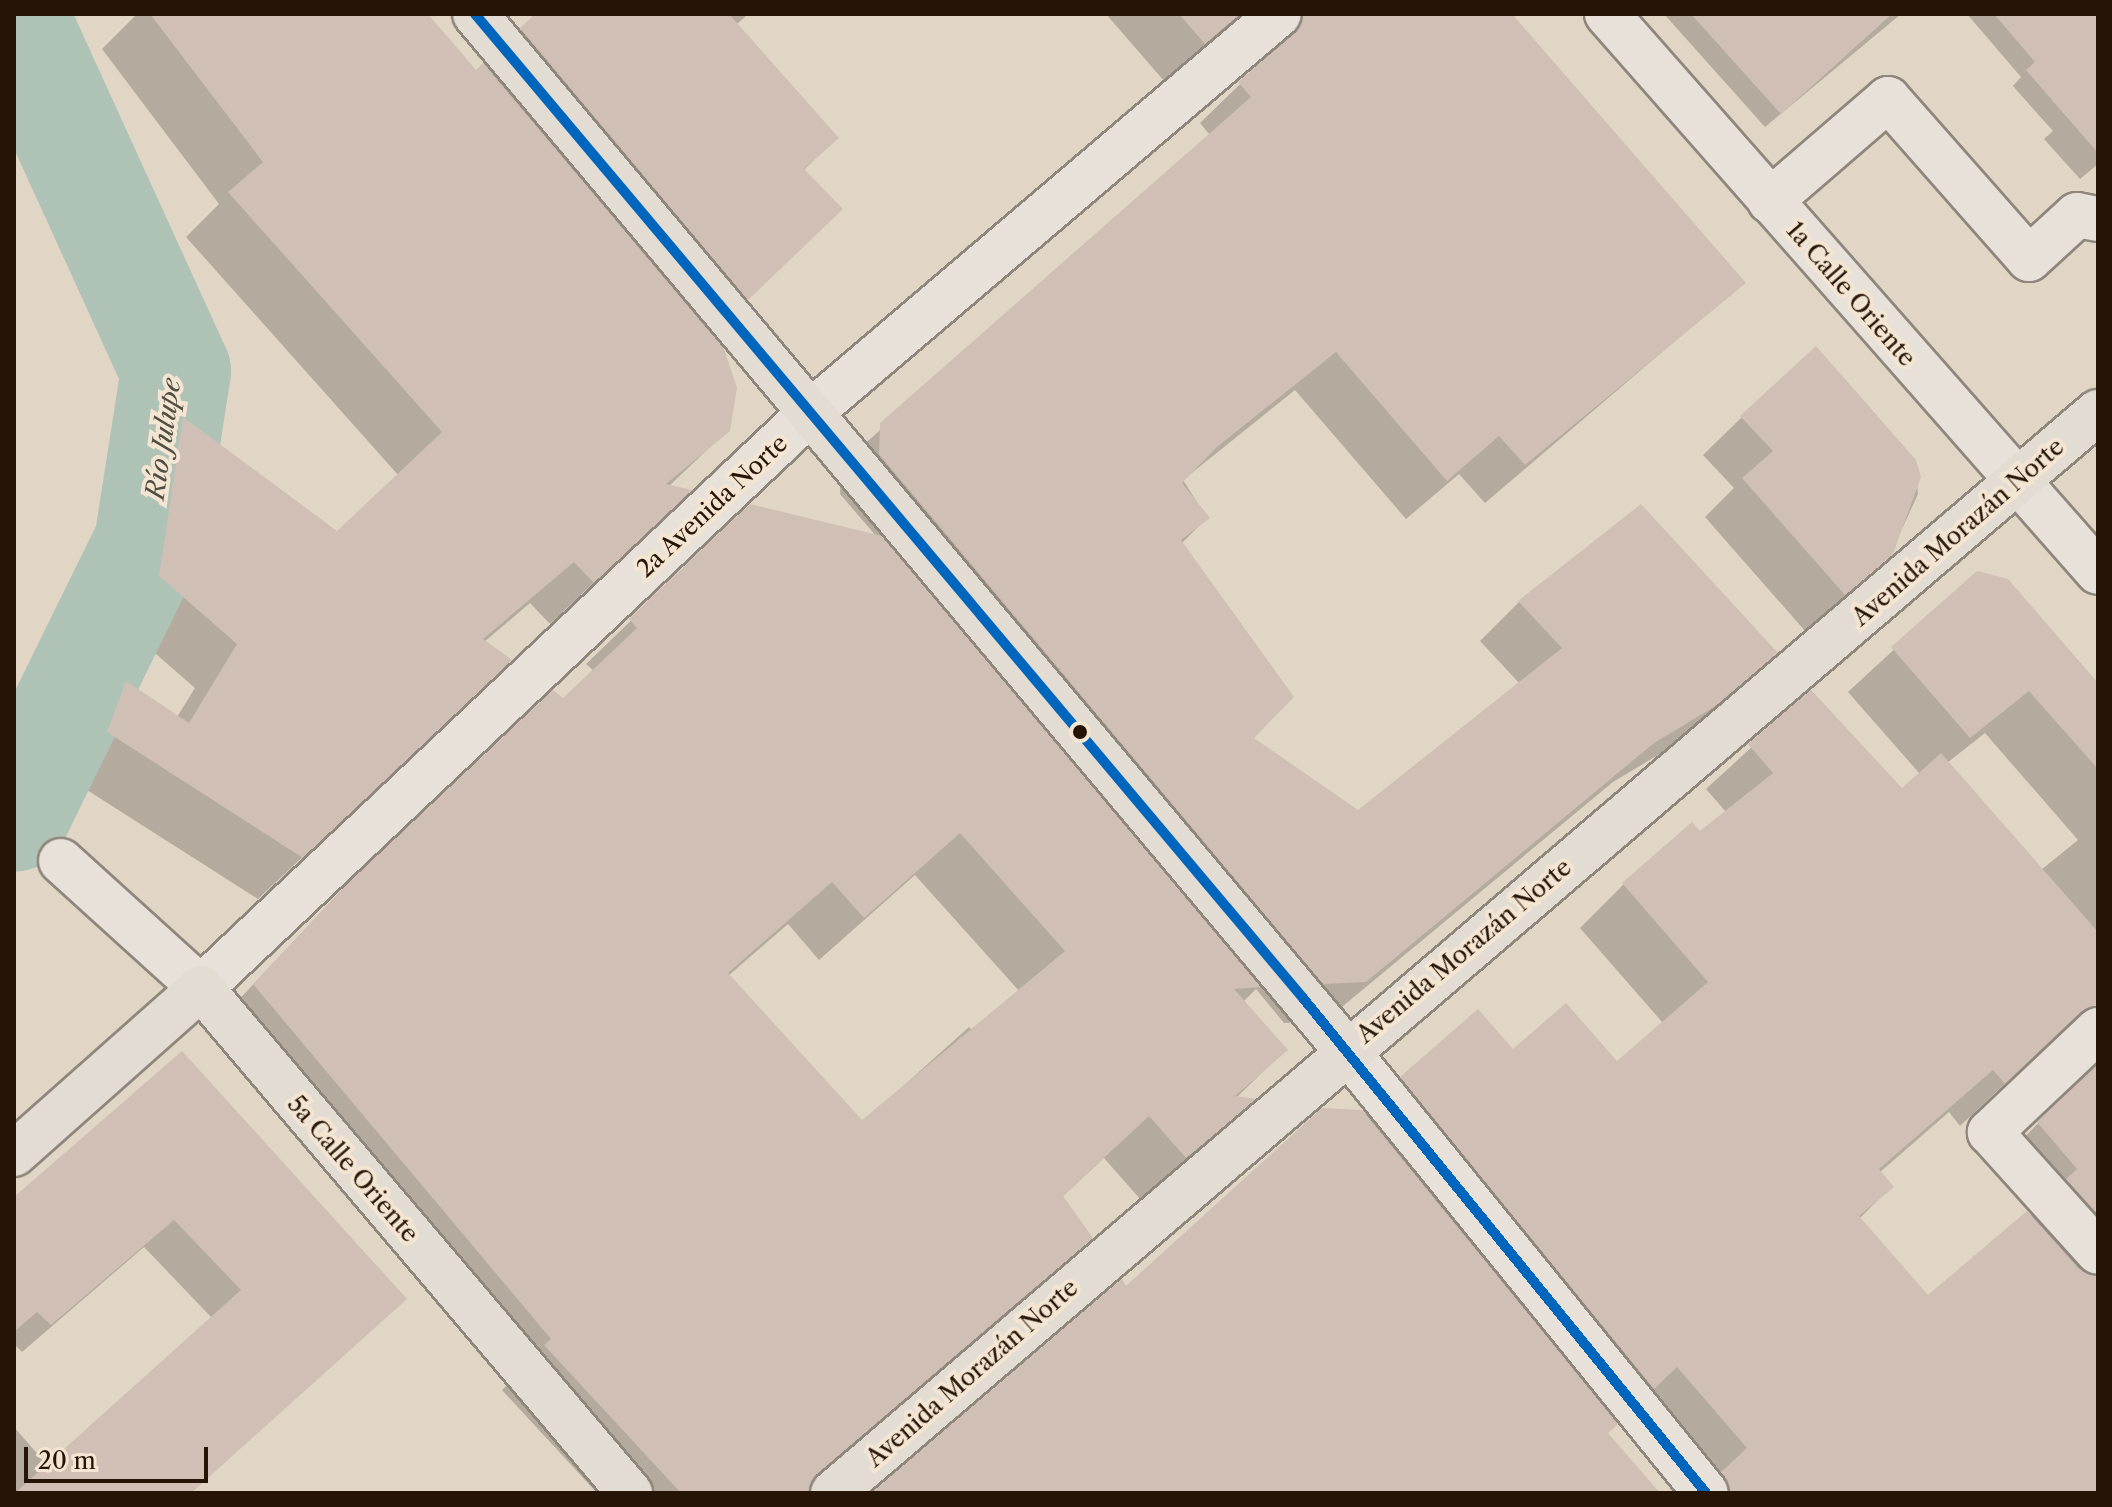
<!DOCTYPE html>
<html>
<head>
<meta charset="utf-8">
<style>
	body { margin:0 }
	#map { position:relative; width:2112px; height:1507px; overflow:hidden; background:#e1d5c5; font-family:"Libre Caslon Text",serif }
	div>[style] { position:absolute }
	.shadow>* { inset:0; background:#0003 }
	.river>* { height:110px; margin:-55px; padding:0 55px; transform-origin:55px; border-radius:55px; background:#afc2b6 }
	.building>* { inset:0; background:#d0bfb4 }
	.roads { filter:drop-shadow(2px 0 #8f867c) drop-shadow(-2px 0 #8f867c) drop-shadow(0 2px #8f867c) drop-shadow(0 -2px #8f867c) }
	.minor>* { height:44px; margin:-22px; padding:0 22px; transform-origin:22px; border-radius:22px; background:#e7e1d9 }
	.major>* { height:44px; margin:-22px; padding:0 22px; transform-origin:22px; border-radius:22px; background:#e3dcd3 }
	.bus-1>* { height:10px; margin:-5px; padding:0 5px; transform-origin:5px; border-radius:5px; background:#0065bd }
	.dots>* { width:22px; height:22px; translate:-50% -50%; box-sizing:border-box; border:4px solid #f3e5d2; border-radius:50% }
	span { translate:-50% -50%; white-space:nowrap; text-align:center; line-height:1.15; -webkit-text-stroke:8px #f3e5d2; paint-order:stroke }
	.street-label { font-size:24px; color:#261507 }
	.water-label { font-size:26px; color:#4e4f42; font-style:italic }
	.frame { position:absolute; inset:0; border:16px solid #261507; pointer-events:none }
	.scale { position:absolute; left:24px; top:1447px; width:184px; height:36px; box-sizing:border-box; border:4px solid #261507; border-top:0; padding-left:10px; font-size:24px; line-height:28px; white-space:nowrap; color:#261507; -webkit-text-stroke:6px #f3e5d2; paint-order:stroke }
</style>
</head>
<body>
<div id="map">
	<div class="shadow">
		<i style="clip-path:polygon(137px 14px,418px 14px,476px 72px,538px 14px,748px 14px,736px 25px,836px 138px,803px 171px,793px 256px,710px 335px,728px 430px,668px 487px,646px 533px,550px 624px,530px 603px,484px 642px,466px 703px,258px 899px,65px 776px,83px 727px,126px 684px,177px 717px,195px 688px,117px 620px,140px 463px,183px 420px,337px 534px,399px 476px,186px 237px,219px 204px,102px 49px)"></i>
		<i style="clip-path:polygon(evenodd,1106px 14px,1509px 14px,1743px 283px,1485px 503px,1459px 474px,1406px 519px,1295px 390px,1183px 480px,1207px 518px,1181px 544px,1250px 738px,1358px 813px,1520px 684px,1480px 641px,1519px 602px,1775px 653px,1673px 746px,1613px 782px,1325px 1021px,1284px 1023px,1256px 989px,1243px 1002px,1285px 1050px,1236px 1098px,1252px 1100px,1141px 1200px,1104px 1158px,1061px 1198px,1090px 1238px,808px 1493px,597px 1493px,502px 1390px,509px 1383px,211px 1029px,303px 932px,594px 671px,586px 664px,750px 506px,877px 537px,840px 494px,841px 465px,1210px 135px,1200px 123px,1264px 61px,1258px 36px,1233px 28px,1165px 82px,1106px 14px,915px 875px,1021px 993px,975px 1033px,969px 1027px,862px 1123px,728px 976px,788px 924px,819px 960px,915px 875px)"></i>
		<i style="clip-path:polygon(1664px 14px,1901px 14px,1765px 127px)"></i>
		<i style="clip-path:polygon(1967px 14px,2098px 14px,2098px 164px,2080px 179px,2044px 139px,2053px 131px,2013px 86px,2021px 77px)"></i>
		<i style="clip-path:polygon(1742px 417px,1914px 460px,1918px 494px,1891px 553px,1806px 632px,1705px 517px,1734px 488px,1703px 455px)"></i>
		<i style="clip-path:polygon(evenodd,1977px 573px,2098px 687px,2098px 1493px,1702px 1493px,1632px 1409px,1606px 1434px,1658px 1493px,875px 1493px,1126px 1289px,1364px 1115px,1401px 1078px,1513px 1052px,1617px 1064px,1663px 1023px,1580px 928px,1624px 884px,1727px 813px,1706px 789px,1811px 693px,1902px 791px,1920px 774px,1848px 692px,1977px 573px,1985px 733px,2078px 840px,2041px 870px,1947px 763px,1985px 733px,1977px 573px,2060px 1049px,2074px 1057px,2079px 1082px,1995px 1167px,2034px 1213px,1927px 1298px,1859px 1219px,1891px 1187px,1879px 1173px,1949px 1112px,1960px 1126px,2036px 1054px,2060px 1049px)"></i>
		<i style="clip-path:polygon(182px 1054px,404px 1299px,191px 1493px,14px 1493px,14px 1427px,48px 1466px,212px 1318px,144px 1247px,22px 1352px,14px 1344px,14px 1200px)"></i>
	</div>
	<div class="river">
		<i style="left:14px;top:16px;width:390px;rotate:65.5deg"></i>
		<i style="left:176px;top:371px;width:174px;rotate:98.9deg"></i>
		<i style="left:149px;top:543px;width:305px;rotate:116.2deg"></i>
	</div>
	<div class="building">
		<i style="clip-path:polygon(150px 14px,428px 14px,476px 70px,483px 63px,724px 349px,737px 388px,730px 431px,666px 484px,692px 490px,594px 583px,574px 562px,483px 639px,512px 660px,303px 858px,107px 732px,126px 681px,189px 723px,237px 644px,159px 576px,183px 417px,337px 531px,442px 432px,228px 192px,263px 162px)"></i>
		<i style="clip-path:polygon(535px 14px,729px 14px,839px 138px,804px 169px,843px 209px,748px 300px,520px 28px)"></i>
		<i style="clip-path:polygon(1179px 14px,1240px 14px,1205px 44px)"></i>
		<i style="clip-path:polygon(1303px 14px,1512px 14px,1746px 283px,1525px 465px,1499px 436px,1447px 481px,1336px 352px,1217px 447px,1182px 483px,1210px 518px,1181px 540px,1294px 697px,1254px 738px,1358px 810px,1562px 648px,1518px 601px,1641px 504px,1778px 653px,1714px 707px,1654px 743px,1366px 982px,1323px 984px,879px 454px,880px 423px,1251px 97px,1238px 82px,1295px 33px)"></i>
		<i style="clip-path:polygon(1691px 14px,1892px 14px,1781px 114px)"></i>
		<i style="clip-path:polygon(1994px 14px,2098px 14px,2098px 153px,2026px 70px,2035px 62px)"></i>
		<i style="clip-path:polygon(1816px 346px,1916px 460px,1921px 477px,1893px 554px,1845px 595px,1742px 478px,1773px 451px,1740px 416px)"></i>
		<i style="clip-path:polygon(evenodd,750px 504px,882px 536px,1261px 987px,1234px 989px,1288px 1050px,1235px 1096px,1256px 1099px,1186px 1158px,1149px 1116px,1063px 1196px,1093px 1238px,817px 1474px,809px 1493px,681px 1493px,544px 1345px,551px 1339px,253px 984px,346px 885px,553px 690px,563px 698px,637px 628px,629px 619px,750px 504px,960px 833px,1065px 951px,862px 1120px,728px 973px,832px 882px,864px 918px,960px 833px)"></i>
		<i style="clip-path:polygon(1977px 571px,2008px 579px,2098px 683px,2098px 769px,2029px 691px,1970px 738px,1891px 647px)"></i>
		<i style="clip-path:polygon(1811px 690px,1902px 788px,1941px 753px,2098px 932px,2098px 1006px,2081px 1012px,2005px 1084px,1993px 1070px,1879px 1169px,1894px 1187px,1859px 1216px,1928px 1295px,2027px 1211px,2079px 1269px,2098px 1276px,2098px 1493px,1730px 1493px,1721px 1472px,1747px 1448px,1677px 1367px,1654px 1389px,1400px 1077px,1478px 1009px,1513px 1049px,1566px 1003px,1617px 1061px,1708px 982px,1622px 883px,1692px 822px,1700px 831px,1773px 773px,1748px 744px)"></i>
		<i style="clip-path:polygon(182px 1051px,407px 1299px,191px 1493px,15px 1493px,241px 1290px,174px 1220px,51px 1325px,37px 1312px,14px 1332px,14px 1197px)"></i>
		<i style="clip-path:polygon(2098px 1064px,2098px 1215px,2066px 1179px,2077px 1169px,2037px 1122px)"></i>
		<i style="clip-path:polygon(1322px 1108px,1362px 1110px,1618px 1424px,1608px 1433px,1660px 1493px,871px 1493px,1122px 1279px,1126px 1286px)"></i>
	</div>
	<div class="roads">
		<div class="minor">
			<i style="left:1607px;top:14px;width:743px;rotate:48.65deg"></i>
			<i style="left:1770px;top:201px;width:156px;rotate:-40.8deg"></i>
			<i style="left:1888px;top:99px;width:213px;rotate:48.6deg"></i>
			<i style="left:2029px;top:259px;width:65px;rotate:-42.5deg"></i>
			<i style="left:2077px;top:215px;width:21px;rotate:11deg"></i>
			<i style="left:61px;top:861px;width:189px;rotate:42.2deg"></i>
			<i style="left:201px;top:988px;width:839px;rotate:-43.36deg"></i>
			<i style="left:811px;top:412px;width:614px;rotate:-40.38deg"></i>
			<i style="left:2098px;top:1030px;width:149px;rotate:136.6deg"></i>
			<i style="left:1990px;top:1132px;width:161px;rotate:48deg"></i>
			<i style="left:1347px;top:1051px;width:569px;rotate:50.92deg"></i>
		</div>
		<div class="major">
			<i style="left:475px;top:14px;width:1355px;rotate:49.94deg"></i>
			<i style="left:14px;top:1154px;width:250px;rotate:-41.6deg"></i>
			<i style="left:201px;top:988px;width:663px;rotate:49.65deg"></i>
			<i style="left:833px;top:1493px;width:1664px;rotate:-40.52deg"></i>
		</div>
	</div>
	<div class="bus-1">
		<i style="left:475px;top:14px;width:1286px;rotate:49.92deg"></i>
		<i style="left:1303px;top:998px;width:638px;rotate:50.85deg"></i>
	</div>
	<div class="dots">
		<i style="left:1080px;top:732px;background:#261507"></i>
	</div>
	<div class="street-label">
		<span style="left:1851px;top:294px;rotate:49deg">1a Calle Oriente</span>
		<span style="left:712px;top:506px;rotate:-43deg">2a Avenida Norte</span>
		<span style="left:1958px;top:532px;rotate:-41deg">Avenida Morazán Norte</span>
		<span style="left:1464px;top:951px;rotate:-40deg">Avenida Morazán Norte</span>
		<span style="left:353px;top:1169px;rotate:49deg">5a Calle Oriente</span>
		<span style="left:972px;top:1373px;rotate:-41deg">Avenida Morazán Norte</span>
	</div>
	<div class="water-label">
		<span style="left:164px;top:439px;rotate:-82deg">Río Julupe</span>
	</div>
	<div class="frame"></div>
	<div class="scale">20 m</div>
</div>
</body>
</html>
